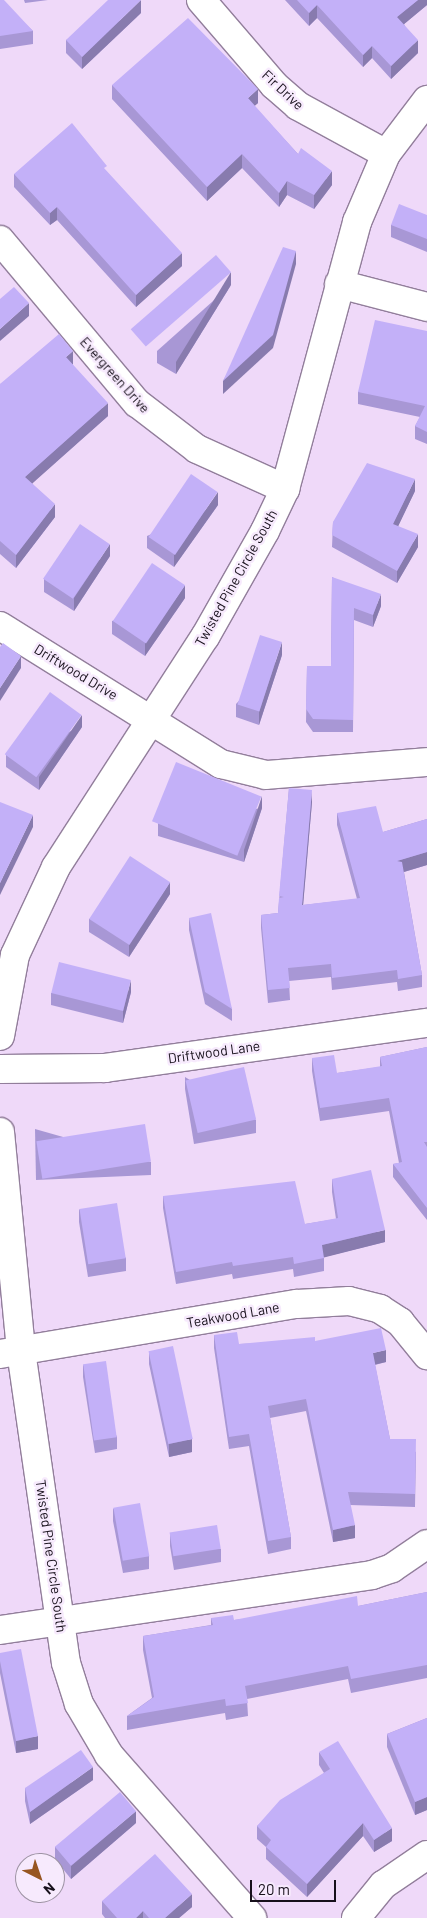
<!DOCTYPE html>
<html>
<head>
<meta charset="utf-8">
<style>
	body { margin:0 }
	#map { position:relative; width:427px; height:1918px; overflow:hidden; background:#efd9f9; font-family:Barlow,sans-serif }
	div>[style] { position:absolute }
	.roads { filter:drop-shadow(1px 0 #927e9b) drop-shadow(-1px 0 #927e9b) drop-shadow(0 1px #927e9b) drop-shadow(0 -1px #927e9b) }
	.minor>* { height:28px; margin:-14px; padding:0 14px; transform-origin:14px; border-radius:14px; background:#fff }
	.wall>* { inset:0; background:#a897d5 }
	.shaded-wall>* { inset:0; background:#887bae }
	.building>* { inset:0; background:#c3b0f8; transform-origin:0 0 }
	span { translate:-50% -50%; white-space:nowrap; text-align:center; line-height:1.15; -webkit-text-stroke:5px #f7eafd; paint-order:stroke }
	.street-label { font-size:14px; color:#17101b }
	.north { position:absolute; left:15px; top:1853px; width:50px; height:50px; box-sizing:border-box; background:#f7eafd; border:1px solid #9d93a3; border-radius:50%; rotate:139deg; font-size:14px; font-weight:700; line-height:20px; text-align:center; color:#17101b }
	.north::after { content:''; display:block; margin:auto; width:18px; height:22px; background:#975622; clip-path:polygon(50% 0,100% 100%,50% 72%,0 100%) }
	.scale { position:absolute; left:250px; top:1880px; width:86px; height:22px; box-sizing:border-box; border:2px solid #17101b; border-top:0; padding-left:6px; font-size:15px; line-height:18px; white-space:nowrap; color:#17101b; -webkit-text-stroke:4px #f7eafd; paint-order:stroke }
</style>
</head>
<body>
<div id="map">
	<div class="roads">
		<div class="minor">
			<i style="left:201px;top:0;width:112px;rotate:49.3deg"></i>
			<i style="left:274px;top:85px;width:32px;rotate:41deg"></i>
			<i style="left:298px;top:106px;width:100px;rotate:28.6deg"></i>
			<i style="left:0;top:240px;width:213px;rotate:50deg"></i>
			<i style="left:137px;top:403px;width:76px;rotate:37.5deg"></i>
			<i style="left:197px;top:449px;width:97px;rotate:24.4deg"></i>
			<i style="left:339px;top:284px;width:91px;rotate:14.6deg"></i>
			<i style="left:0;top:626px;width:261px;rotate:32deg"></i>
			<i style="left:221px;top:764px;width:46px;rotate:13.7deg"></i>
			<i style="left:266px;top:775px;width:162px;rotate:-4.6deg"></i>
			<i style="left:0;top:1036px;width:82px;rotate:-79.5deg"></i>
			<i style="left:15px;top:955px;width:97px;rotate:-65deg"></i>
			<i style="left:56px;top:867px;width:274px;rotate:-57.1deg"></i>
			<i style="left:205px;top:637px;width:122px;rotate:-60.5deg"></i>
			<i style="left:265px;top:531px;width:47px;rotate:-64.5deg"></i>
			<i style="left:285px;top:489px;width:277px;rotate:-74.9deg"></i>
			<i style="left:357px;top:222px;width:74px;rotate:-66.9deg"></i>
			<i style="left:386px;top:154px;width:68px;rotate:-52.8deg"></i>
			<i style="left:0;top:1069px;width:105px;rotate:-0.5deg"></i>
			<i style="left:105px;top:1068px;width:325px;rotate:-8deg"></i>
			<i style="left:0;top:1132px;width:220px;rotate:84.5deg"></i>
			<i style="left:21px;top:1351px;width:315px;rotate:81.8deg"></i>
			<i style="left:66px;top:1663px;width:43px;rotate:72.4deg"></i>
			<i style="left:79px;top:1704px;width:59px;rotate:59.5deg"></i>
			<i style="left:109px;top:1755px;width:217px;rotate:48.7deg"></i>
			<i style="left:0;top:1354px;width:301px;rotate:-9.6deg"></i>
			<i style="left:297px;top:1304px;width:52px;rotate:-3.3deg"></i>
			<i style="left:349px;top:1301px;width:32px;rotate:14deg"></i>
			<i style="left:380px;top:1309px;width:24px;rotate:33deg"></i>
			<i style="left:400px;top:1322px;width:43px;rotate:50.7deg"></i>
			<i style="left:0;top:1630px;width:376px;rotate:-8.4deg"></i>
			<i style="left:372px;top:1575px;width:21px;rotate:-19deg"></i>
			<i style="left:392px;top:1568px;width:42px;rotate:-34.4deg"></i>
			<i style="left:356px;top:1918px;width:43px;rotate:-50.7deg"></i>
			<i style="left:383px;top:1885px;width:53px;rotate:-34.3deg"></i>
		</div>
	</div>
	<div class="wall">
		<i style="clip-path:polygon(0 0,33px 31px,33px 44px,0 49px)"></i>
		<i style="clip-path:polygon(24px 0,48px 0,25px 3px)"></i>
		<i style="clip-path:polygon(285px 0,427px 0,427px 5px,404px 24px,418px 53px,391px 79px,372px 58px,363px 67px,317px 18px,309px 26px)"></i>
		<i style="clip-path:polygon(141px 13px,82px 69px,66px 53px,66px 40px)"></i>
		<i style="clip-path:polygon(112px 85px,258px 103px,254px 106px,298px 154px,332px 185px,314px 209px,287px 195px,279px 207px,242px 168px,207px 201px,112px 99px)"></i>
		<i style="clip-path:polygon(107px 172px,182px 266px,136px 307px,57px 220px,50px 225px,14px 187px,14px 174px)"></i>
		<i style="clip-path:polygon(427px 215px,427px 252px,391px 237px,391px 225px)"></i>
		<i style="clip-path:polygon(231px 285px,176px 374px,157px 363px,157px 351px)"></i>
		<i style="clip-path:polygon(427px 331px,427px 444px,415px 439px,415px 426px,420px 417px,358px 404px,358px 392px)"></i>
		<i style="clip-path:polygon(72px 364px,108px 416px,32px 483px,55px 517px,16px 568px,0 554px,0 384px,73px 364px)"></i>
		<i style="clip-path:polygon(415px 491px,398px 526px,418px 547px,397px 583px,332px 547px,333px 522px)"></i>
		<i style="clip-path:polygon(218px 505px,174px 567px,147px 548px,147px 536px)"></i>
		<i style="clip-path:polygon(110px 556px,74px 611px,44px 592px,44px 579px)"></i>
		<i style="clip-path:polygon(332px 577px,381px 606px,373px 627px,354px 620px,353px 732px,313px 732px,306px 722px,307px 666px,331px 666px)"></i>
		<i style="clip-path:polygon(185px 598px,145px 656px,112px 634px,112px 621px)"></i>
		<i style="clip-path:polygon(282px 655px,259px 725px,236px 717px,236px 704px)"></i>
		<i style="clip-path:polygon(82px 727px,39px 790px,6px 767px,6px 755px)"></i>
		<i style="clip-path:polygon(289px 788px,312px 802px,303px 905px,357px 899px,337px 825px,337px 813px,383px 832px,427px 819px,427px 865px,404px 872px,422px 975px,422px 987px,398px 991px,397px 982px,332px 990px,331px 977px,289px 981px,290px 1000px,268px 1003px,261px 928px,261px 915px,278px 913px)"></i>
		<i style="clip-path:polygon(262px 808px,244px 862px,158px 836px,158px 823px)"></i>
		<i style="clip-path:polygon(170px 894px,129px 957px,89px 932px,89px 919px)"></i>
		<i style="clip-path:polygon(189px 918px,232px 1009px,232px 1021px,205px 1004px,189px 930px)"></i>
		<i style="clip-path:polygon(131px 992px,123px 1023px,51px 1005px,51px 993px)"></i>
		<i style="clip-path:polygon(427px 1047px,427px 1220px,393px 1177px,393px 1164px,399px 1163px,389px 1111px,320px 1121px,312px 1071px,312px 1058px,337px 1073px,380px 1067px,380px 1057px)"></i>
		<i style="clip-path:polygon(185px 1077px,256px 1120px,256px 1133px,194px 1144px,185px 1089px)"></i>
		<i style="clip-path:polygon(35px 1129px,151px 1162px,151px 1175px,36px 1180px)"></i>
		<i style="clip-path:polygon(332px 1179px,385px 1242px,324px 1257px,324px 1271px,294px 1277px,293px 1269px,233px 1279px,232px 1274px,176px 1284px,163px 1208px,163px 1196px,305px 1224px,336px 1219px,332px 1192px)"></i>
		<i style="clip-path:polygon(79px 1209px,126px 1258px,126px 1271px,88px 1277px,79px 1222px)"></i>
		<i style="clip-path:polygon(214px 1335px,239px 1344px,315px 1341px,386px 1362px,375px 1365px,390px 1439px,416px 1452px,415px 1507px,350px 1505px,355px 1538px,333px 1542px,306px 1411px,270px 1418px,291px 1537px,291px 1549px,268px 1554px,249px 1446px,229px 1449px,214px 1348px)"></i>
		<i style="clip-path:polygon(149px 1351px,192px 1452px,169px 1457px,149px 1364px)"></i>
		<i style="clip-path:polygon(83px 1364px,117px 1437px,117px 1449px,95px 1453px,83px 1377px)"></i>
		<i style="clip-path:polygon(113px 1508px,149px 1556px,149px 1569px,123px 1573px,113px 1521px)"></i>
		<i style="clip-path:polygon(170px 1533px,221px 1549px,221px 1562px,174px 1570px,170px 1546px)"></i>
		<i style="clip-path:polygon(427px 1592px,427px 1678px,351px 1693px,348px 1679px,247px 1699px,248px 1716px,226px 1720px,225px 1713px,127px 1730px,127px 1716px,152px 1698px,143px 1650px,143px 1636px,211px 1625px,211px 1618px,234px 1620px,358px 1606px)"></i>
		<i style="clip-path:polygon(0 1653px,38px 1749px,16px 1753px,0 1673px)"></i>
		<i style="clip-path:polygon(427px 1718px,427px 1810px,415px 1815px,387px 1747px,387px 1734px)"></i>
		<i style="clip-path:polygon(319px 1752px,392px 1841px,374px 1852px,363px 1836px,307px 1897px,266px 1859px,266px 1847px,257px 1839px,257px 1826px,324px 1773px,319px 1765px)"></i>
		<i style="clip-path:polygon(93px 1780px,30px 1824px,25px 1801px,25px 1788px)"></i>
		<i style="clip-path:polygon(136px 1823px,71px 1879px,55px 1859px,55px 1847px)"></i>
		<i style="clip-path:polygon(102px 1901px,192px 1907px,179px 1918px,105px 1918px,102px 1914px)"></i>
	</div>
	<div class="shaded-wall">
		<i style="clip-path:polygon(141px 0,141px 13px,82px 69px,82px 57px)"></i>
		<i style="clip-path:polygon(418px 0,427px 0,427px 5px,397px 30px,397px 17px)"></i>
		<i style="clip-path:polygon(317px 5px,317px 18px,309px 26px,309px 13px)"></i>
		<i style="clip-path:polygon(418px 40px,418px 53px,391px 79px,391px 66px)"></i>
		<i style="clip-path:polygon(372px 46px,372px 58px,363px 67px,363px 55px)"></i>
		<i style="clip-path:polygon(258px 89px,258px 103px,248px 112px,248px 98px)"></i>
		<i style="clip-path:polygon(242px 154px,242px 168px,207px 201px,207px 187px)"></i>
		<i style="clip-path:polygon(332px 171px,332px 185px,314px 209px,314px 195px)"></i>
		<i style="clip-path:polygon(287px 181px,287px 195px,279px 207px,279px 193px)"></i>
		<i style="clip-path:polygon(57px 207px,57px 220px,50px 225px,50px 213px)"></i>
		<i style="clip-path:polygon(296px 251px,296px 264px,273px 348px,223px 394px,223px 381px)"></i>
		<i style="clip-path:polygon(182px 253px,182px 266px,136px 307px,136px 295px)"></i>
		<i style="clip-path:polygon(231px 272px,231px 285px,176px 374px,176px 362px)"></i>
		<i style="clip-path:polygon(29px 303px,29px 316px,0 341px,0 329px)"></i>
		<i style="clip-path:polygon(73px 351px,73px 364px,66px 370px,66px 357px)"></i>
		<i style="clip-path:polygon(108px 403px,108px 416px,25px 490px,25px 477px)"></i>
		<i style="clip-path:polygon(415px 479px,415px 491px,393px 537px,393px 524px)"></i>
		<i style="clip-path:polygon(218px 492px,218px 505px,174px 567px,174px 555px)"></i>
		<i style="clip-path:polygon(55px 504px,55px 517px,16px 568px,16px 555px)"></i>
		<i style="clip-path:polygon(418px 534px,418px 547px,397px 583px,397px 571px)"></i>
		<i style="clip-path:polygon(110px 544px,110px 556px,74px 611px,74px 598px)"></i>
		<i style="clip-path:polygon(185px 585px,185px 598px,145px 656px,145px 643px)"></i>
		<i style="clip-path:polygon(381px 594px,381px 606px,373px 627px,373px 615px)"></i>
		<i style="clip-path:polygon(282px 642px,282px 655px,259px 725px,259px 712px)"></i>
		<i style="clip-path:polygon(21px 656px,21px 668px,0 701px,0 688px)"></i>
		<i style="clip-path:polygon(82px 715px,82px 727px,39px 790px,39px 777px)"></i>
		<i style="clip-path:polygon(312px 790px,312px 802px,302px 918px,302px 905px)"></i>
		<i style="clip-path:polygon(262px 796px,262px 808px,244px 862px,244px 850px)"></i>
		<i style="clip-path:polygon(33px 815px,33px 827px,0 895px,0 883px)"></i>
		<i style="clip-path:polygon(427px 852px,427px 865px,397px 874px,397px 861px)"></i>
		<i style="clip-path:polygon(170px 882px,170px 894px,129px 957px,129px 944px)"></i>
		<i style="clip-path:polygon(131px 980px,131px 992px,123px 1023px,123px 1011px)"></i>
		<i style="clip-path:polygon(385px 1230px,385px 1242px,322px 1258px,322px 1245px)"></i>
		<i style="clip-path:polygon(386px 1350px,386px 1362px,373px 1365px,373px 1353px)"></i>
		<i style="clip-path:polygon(192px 1439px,192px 1452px,169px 1457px,169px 1444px)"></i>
		<i style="clip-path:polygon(355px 1525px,355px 1538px,333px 1542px,333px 1530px)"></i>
		<i style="clip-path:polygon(38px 1736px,38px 1749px,16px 1753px,16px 1741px)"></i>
		<i style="clip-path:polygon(93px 1767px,93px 1780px,30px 1824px,30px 1812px)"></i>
		<i style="clip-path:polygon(427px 1797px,427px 1810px,415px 1815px,415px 1802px)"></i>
		<i style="clip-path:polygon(136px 1811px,136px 1823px,71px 1879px,71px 1866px)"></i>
		<i style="clip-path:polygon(363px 1823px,363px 1836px,307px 1897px,307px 1884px)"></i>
		<i style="clip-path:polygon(392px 1828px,392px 1841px,374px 1852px,374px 1840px)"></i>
		<i style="clip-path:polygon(192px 1894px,192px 1907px,179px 1918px,165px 1918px)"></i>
		<i style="clip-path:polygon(143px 1911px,143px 1918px,136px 1918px)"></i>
	</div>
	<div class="building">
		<i style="clip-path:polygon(0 0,4px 0,33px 31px,0 36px)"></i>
		<i style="clip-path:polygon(108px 0,141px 0,82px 57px,66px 40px)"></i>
		<i style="clip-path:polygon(297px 0,418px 0,397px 17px,418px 40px,391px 66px,372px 46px,363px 55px,317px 5px,309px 13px)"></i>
		<i style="clip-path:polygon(188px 18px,258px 89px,248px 98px,298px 154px,301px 148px,332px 171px,314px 195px,287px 181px,279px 193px,242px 154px,207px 187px,112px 85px)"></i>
		<i style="clip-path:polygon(72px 123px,107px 166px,104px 168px,182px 253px,136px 295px,57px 207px,50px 213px,14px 174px)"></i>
		<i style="clip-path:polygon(399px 204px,427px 215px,427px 239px,391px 225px)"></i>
		<i style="clip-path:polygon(283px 247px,296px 251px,273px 335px,223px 381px)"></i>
		<i style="left:216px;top:255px;width:23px;height:113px;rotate:49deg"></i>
		<i style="clip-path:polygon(14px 287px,29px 303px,0 329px,0 299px)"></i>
		<i style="clip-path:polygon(375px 320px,427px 331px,427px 432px,415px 426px,425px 406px,358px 392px)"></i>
		<i style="clip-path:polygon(59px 334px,73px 351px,66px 357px,108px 403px,25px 477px,55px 504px,16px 555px,0 541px,0 384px)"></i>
		<i style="clip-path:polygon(367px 463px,415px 479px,393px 524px,418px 534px,397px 571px,332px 535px,333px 522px)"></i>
		<i style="left:191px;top:474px;width:32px;height:76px;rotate:34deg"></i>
		<i style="left:80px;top:524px;width:36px;height:66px;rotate:34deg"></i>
		<i style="left:152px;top:563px;width:40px;height:70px;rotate:34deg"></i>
		<i style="clip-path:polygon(332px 577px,381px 594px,373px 615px,354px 608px,353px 720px,313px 719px,306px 709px,307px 666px,331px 666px)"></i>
		<i style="left:260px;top:635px;width:23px;height:73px;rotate:18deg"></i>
		<i style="clip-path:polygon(3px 643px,21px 656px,0 688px,0 647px)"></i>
		<i style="left:50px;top:692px;width:39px;height:77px;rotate:36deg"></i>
		<i style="left:176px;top:762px;width:92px;height:64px;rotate:22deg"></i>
		<i style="clip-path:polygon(289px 788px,312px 790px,302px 905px,360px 898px,337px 813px,376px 806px,383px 832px,427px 819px,427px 852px,397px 861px,402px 862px,422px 975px,398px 979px,397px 970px,332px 978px,331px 964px,288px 968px,290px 988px,268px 990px,261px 915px,278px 913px,279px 898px,284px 897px,279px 896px)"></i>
		<i style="clip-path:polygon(0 802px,33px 815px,0 883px)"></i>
		<i style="left:130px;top:856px;width:48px;height:75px;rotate:33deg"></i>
		<i style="clip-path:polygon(211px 913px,232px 1009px,205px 992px,189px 918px)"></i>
		<i style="left:59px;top:962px;width:74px;height:32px;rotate:14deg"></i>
		<i style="clip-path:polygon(427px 1047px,427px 1142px,424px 1142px,427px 1147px,427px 1208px,393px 1164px,402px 1162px,389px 1098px,320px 1108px,312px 1058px,334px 1055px,337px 1073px,382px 1066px,380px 1057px)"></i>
		<i style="left:244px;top:1067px;width:54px;height:60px;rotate:77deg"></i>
		<i style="left:145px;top:1124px;width:38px;height:110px;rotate:81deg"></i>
		<i style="clip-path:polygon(371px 1170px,385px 1230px,322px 1245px,324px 1258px,294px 1264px,293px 1257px,233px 1266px,232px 1262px,176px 1272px,163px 1196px,295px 1181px,305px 1224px,338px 1218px,332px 1179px)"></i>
		<i style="left:117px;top:1203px;width:56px;height:38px;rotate:81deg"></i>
		<i style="clip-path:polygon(381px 1328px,386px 1350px,373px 1353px,390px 1439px,416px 1439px,415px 1494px,348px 1492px,355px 1525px,333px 1530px,306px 1399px,268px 1406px,291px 1537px,268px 1541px,249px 1434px,229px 1437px,214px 1335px,237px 1332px,239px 1344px,315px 1337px,315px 1341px)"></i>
		<i style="left:173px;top:1346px;width:95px;height:25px;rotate:78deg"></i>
		<i style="left:106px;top:1361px;width:77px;height:23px;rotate:82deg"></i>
		<i style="left:140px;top:1503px;width:54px;height:27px;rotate:80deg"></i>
		<i style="left:217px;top:1525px;width:24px;height:48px;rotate:81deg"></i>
		<i style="clip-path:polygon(427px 1592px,427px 1665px,351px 1679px,348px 1666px,245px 1686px,248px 1703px,226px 1706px,225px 1699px,127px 1716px,154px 1697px,143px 1636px,213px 1625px,211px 1618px,233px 1615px,234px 1620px,357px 1596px,358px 1606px)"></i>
		<i style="clip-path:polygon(21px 1649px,38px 1736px,16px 1741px,0 1661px,0 1653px)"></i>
		<i style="clip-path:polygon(427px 1718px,427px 1797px,415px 1802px,387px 1734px)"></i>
		<i style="clip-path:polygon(338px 1741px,392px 1828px,374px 1840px,363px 1823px,307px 1884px,266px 1847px,271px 1840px,257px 1826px,280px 1800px,330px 1769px,319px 1752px)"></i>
		<i style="clip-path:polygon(81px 1750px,93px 1767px,30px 1812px,25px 1788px)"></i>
		<i style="left:120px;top:1792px;width:25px;height:85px;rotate:50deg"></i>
		<i style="clip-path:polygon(155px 1854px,192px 1894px,165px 1918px,149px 1918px,143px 1911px,136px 1918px,117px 1918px,102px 1901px)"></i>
	</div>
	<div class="street-label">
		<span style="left:283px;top:90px;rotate:43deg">Fir Drive</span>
		<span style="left:115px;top:375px;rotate:48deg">Evergreen Drive</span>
		<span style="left:236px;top:578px;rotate:-61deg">Twisted Pine Circle South</span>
		<span style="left:76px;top:672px;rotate:31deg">Driftwood Drive</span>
		<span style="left:214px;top:1052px;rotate:-8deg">Driftwood Lane</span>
		<span style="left:233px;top:1315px;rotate:-10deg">Teakwood Lane</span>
		<span style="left:51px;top:1556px;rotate:82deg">Twisted Pine Circle South</span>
	</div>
	<div class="north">N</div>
	<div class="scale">20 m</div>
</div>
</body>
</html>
